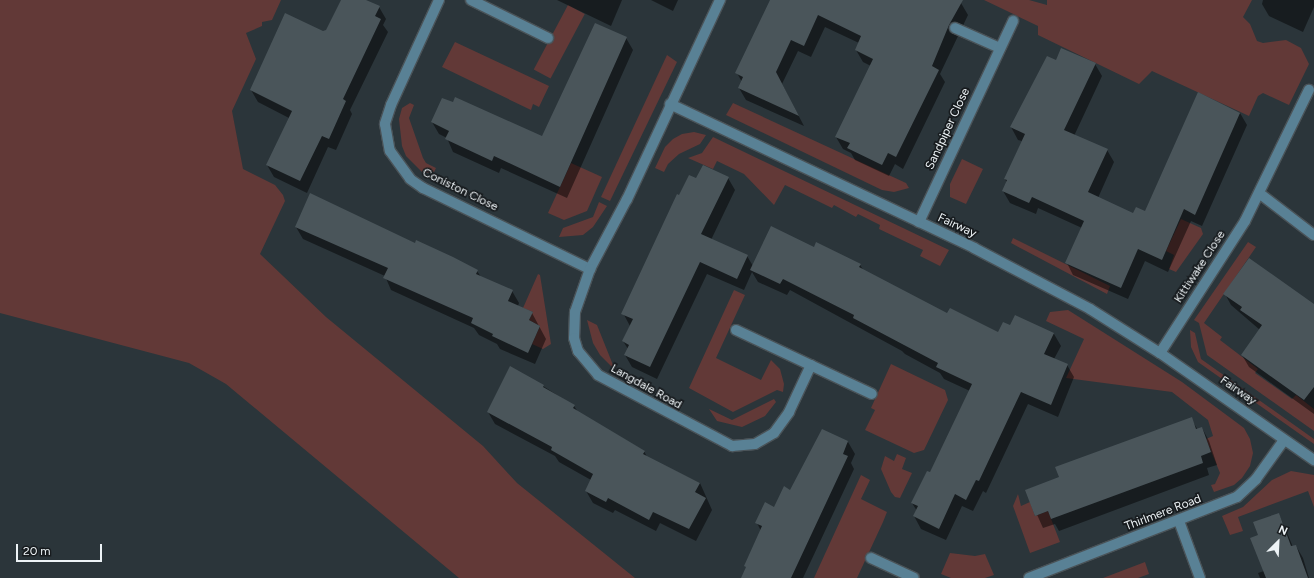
<!DOCTYPE html>
<html>
<head>
<meta charset="utf-8">
<style>
	body { margin:0 }
	#map { position:relative; width:1314px; height:578px; overflow:hidden; background:#2b353a; font-family:Figtree,sans-serif }
	div>[style] { position:absolute }
	.green>* { inset:0; background:#623937; transform-origin:0 0 }
	.shadow>* { inset:0; background:#0007 }
	.building>* { inset:0; background:#4a555a }
	.roads { filter:drop-shadow(1px 0 #4a5358) drop-shadow(-1px 0 #4a5358) drop-shadow(0 1px #4a5358) drop-shadow(0 -1px #4a5358) }
	.minor>* { height:10px; margin:-5px; padding:0 5px; transform-origin:5px; border-radius:5px; background:#598195 }
	span { translate:-50% -50%; white-space:nowrap; text-align:center; line-height:1.15; -webkit-text-stroke:3.5px #171b1e; paint-order:stroke }
	.street-label { font-size:12px; color:#edf3f6 }
	.north { position:absolute; left:1258px; top:522px; width:40px; height:40px; -webkit-text-stroke:3px #171b1e; paint-order:stroke; rotate:24deg; font-size:11px; font-weight:700; line-height:16px; text-align:center; color:#edf3f6 }
	.north::after { content:''; display:block; margin:auto; width:14px; height:18px; background:#edf3f6; clip-path:polygon(50% 0,100% 100%,50% 72%,0 100%) }
	.scale { position:absolute; left:16px; top:544px; width:86px; height:18px; box-sizing:border-box; border:2px solid #edf3f6; border-top:0; padding-left:5px; font-size:12px; line-height:14px; white-space:nowrap; color:#edf3f6; -webkit-text-stroke:3px #171b1e; paint-order:stroke }
</style>
</head>
<body>
<div id="map">
	<div class="green">
		<i style="clip-path:polygon(0 0,281px 0,272px 20px,262px 22px,262px 26px,246px 33px,256px 59px,232px 111px,243px 169px,275px 185px,283px 195px,285px 201px,260px 254px,326px 317px,483px 446px,517px 483px,635px 578px,459px 578px,226px 384px,189px 363px,0 313px)"></i>
		<i style="clip-path:polygon(984px 0,1029px 0,1047px 5px,1047px 0,1252px 0,1243px 17px,1250px 24px,1257px 41px,1263px 43px,1286px 40px,1301px 48px,1309px 64px,1289px 105px,1263px 93px,1258px 96px,1249px 116px,1152px 71px,1139px 84px,1038px 35px,1038px 26px)"></i>
		<i style="left:568px;top:5px;width:19px;height:73px;rotate:28deg"></i>
		<i style="clip-path:polygon(455px 42px,549px 86px,539px 107px,533px 104px,531px 110px,442px 67px)"></i>
		<i style="clip-path:polygon(667px 55px,677px 62px,610px 201px,601px 197px)"></i>
		<i style="clip-path:polygon(410px 103px,414px 105px,409px 118px,423px 158px,426px 163px,436px 168px,434px 172px,423px 173px,406px 156px,402px 146px,399px 119px,402px 108px)"></i>
		<i style="clip-path:polygon(733px 103px,906px 183px,909px 188px,894px 192px,882px 190px,726px 115px)"></i>
		<i style="clip-path:polygon(694px 132px,706px 135px,700px 144px,679px 154px,668px 164px,664px 172px,655px 168px,665px 147px,673px 139px,682px 134px)"></i>
		<i style="clip-path:polygon(713px 137px,949px 250px,940px 266px,920px 256px,923px 250px,879px 229px,880px 225px,858px 214px,856px 217px,834px 205px,832px 208px,785px 185px,774px 205px,744px 174px,717px 161px,713px 169px,688px 158px,702px 153px)"></i>
		<i style="clip-path:polygon(962px 159px,983px 169px,966px 204px,950px 197px,950px 184px)"></i>
		<i style="clip-path:polygon(571px 163px,602px 177px,587px 211px,564px 220px,548px 213px)"></i>
		<i style="clip-path:polygon(599px 202px,607px 206px,593px 227px,583px 235px,559px 237px,563px 228px,593px 217px)"></i>
		<i style="clip-path:polygon(1181px 219px,1201px 228px,1203px 234px,1176px 272px,1169px 269px,1174px 255px,1166px 251px)"></i>
		<i style="clip-path:polygon(1013px 238px,1110px 286px,1107px 294px,1011px 243px)"></i>
		<i style="clip-path:polygon(1248px 242px,1256px 247px,1204px 323px,1222px 337px,1220px 340px,1258px 369px,1255px 373px,1292px 399px,1296px 395px,1314px 409px,1314px 431px,1207px 355px,1199px 323px,1194px 320px)"></i>
		<i style="clip-path:polygon(538px 274px,540px 275px,551px 344px,543px 349px,532px 344px,540px 326px,529px 320px,533px 312px,523px 308px)"></i>
		<i style="clip-path:polygon(734px 290px,745px 295px,716px 358px,761px 380px,771px 360px,780px 369px,784px 384px,783px 392px,777px 390px,733px 412px,689px 388px)"></i>
		<i style="clip-path:polygon(1068px 310px,1182px 382px,1244px 428px,1250px 439px,1253px 453px,1250px 466px,1242px 478px,1234px 485px,1214px 492px,1211px 485px,1215px 484px,1220px 473px,1206px 439px,1213px 436px,1208px 420px,1172px 392px,1066px 378px,1084px 339px,1046px 321px,1050px 312px)"></i>
		<i style="clip-path:polygon(587px 320px,597px 325px,615px 370px,600px 355px,593px 343px)"></i>
		<i style="clip-path:polygon(1190px 330px,1195px 333px,1201px 359px,1314px 439px,1314px 444px,1198px 362px,1191px 347px)"></i>
		<i style="clip-path:polygon(891px 364px,945px 390px,948px 400px,924px 450px,914px 453px,865px 430px,875px 410px,871px 408px)"></i>
		<i style="clip-path:polygon(774px 399px,776px 402px,765px 416px,742px 427px,717px 421px,709px 409px,732px 420px)"></i>
		<i style="clip-path:polygon(897px 454px,906px 458px,902px 469px,912px 473px,900px 498px,895px 497px,891px 492px,881px 469px,885px 456px,894px 461px)"></i>
		<i style="clip-path:polygon(1291px 471px,1314px 475px,1314px 507px,1308px 491px,1238px 517px,1243px 531px,1230px 535px,1222px 516px,1243px 507px,1272px 480px)"></i>
		<i style="clip-path:polygon(861px 475px,870px 480px,861px 499px,887px 512px,883px 522px,857px 578px,814px 578px)"></i>
		<i style="clip-path:polygon(1018px 494px,1021px 506px,1030px 502px,1035px 516px,1048px 511px,1060px 542px,1030px 553px,1013px 506px)"></i>
		<i style="clip-path:polygon(950px 553px,975px 556px,985px 554px,994px 575px,985px 578px,951px 578px,941px 574px)"></i>
		<i style="clip-path:polygon(1145px 562px,1149px 574px,1138px 578px,1103px 578px)"></i>
	</div>
	<div class="shadow">
		<i style="clip-path:polygon(342px 0,364px 0,379px 7px,386px 19px,383px 25px,388px 32px,350px 110px,352px 114px,336px 150px,328px 147px,307px 193px,274px 177px,267px 165px,289px 118px,258px 102px,251px 90px,327px 31px)"></i>
		<i style="clip-path:polygon(557px 0,622px 0,611px 26px)"></i>
		<i style="clip-path:polygon(651px 0,678px 0,673px 11px)"></i>
		<i style="clip-path:polygon(771px 0,955px 0,961px 3px,968px 15px,940px 74px,945px 82px,903px 169px,895px 164px,889px 176px,855px 160px,851px 153px,843px 149px,836px 137px,871px 66px,863px 62px,856px 50px,859px 43px,825px 27px,811px 57px,798px 51px,782px 84px,804px 126px,746px 100px,739px 88px,742px 82px,737px 73px)"></i>
		<i style="clip-path:polygon(1263px 0,1314px 0,1314px 7px,1303px 32px,1269px 16px,1262px 4px)"></i>
		<i style="clip-path:polygon(626px 38px,633px 50px,567px 198px,501px 168px,499px 173px,453px 152px,447px 138px,439px 134px,432px 122px,543px 137px)"></i>
		<i style="clip-path:polygon(1056px 61px,1095px 64px,1102px 76px,1074px 136px,1107px 150px,1114px 162px,1098px 198px,1134px 215px,1145px 212px,1240px 113px,1247px 125px,1202px 226px,1191px 221px,1168px 272px,1145px 261px,1128px 299px,1073px 275px,1067px 263px,1082px 228px,1038px 208px,1036px 214px,1010px 203px,1003px 191px,1007px 183px,1005px 179px,1022px 141px,1018px 140px,1011px 127px)"></i>
		<i style="clip-path:polygon(728px 178px,735px 190px,711px 240px,747px 256px,753px 266px,814px 248px,860px 265px,864px 271px,948px 315px,999px 334px,1010px 327px,1054px 334px,1061px 346px,1054px 359px,1067px 365px,1074px 377px,1058px 417px,1028px 404px,986px 493px,983px 491px,973px 511px,962px 506px,946px 540px,921px 529px,914px 516px,917px 511px,912px 503px,930px 473px,970px 391px,944px 379px,940px 373px,905px 354px,902px 351px,790px 290px,787px 295px,758px 282px,752px 272px,744px 290px,707px 274px,657px 379px,632px 367px,625px 355px,628px 349px,623px 341px,630px 326px,623px 313px,680px 196px,697px 180px)"></i>
		<i style="clip-path:polygon(296px 227px,415px 244px,477px 271px,481px 277px,512px 291px,519px 303px,518px 306px,532px 313px,546px 339px,535px 364px,500px 349px,497px 344px,479px 335px,474px 328px,391px 290px,385px 276px,303px 239px)"></i>
		<i style="clip-path:polygon(1225px 294px,1314px 307px,1314px 414px,1249px 367px,1242px 355px,1260px 330px,1231px 305px)"></i>
		<i style="clip-path:polygon(543px 386px,574px 406px,578px 412px,644px 451px,647px 457px,700px 483px,712px 510px,696px 541px,660px 523px,656px 531px,615px 510px,613px 513px,593px 503px,586px 491px,591px 480px,559px 462px,555px 456px,495px 424px,488px 412px)"></i>
		<i style="clip-path:polygon(1191px 419px,1198px 430px,1202px 428px,1209px 441px,1217px 465px,1207px 468px,1209px 475px,1059px 531px,1055px 524px,1043px 528px,1026px 490px,1061px 478px)"></i>
		<i style="clip-path:polygon(848px 442px,855px 454px,851px 463px,854px 469px,803px 578px,742px 578px,761px 531px,757px 523px)"></i>
		<i style="clip-path:polygon(1279px 514px,1293px 547px,1296px 546px,1303px 558px,1309px 578px,1260px 578px,1258px 573px,1264px 571px,1259px 536px)"></i>
	</div>
	<div class="building">
		<i style="clip-path:polygon(341px 0,366px 0,380px 6px,375px 16px,381px 19px,343px 99px,346px 101px,329px 139px,322px 136px,300px 181px,266px 165px,292px 111px,250px 90px,285px 13px,323px 31px,326px 30px)"></i>
		<i style="clip-path:polygon(770px 0,963px 0,949px 25px,932px 66px,939px 70px,896px 157px,888px 153px,882px 165px,847px 148px,850px 143px,835px 137px,873px 59px,855px 50px,861px 36px,818px 15px,804px 46px,791px 40px,776px 72px,799px 116px,738px 88px,743px 77px,735px 73px)"></i>
		<i style="clip-path:polygon(595px 23px,627px 37px,560px 187px,494px 156px,492px 161px,445px 139px,449px 131px,431px 122px,442px 98px,453px 102px,455px 97px,542px 136px)"></i>
		<i style="clip-path:polygon(1061px 48px,1096px 63px,1064px 130px,1108px 149px,1088px 192px,1133px 213px,1136px 207px,1145px 211px,1198px 92px,1240px 113px,1195px 215px,1184px 209px,1162px 260px,1138px 249px,1121px 288px,1065px 263px,1084px 221px,1032px 197px,1029px 203px,1002px 191px,1007px 180px,1004px 179px,1025px 134px,1010px 127px,1047px 56px,1056px 60px)"></i>
		<i style="clip-path:polygon(703px 165px,729px 177px,701px 234px,748px 255px,737px 279px,700px 262px,650px 367px,624px 355px,629px 345px,622px 341px,633px 319px,621px 314px,677px 194px,679px 195px,689px 175px,696px 178px)"></i>
		<i style="clip-path:polygon(310px 193px,415px 243px,416px 240px,453px 257px,478px 270px,476px 274px,513px 290px,508px 301px,533px 312px,529px 320px,540px 326px,528px 353px,492px 336px,493px 334px,471px 323px,473px 318px,383px 278px,388px 268px,295px 227px)"></i>
		<i style="clip-path:polygon(771px 226px,814px 247px,816px 242px,861px 264px,859px 267px,947px 313px,950px 308px,998px 332px,1003px 322px,1010px 325px,1015px 315px,1054px 333px,1044px 354px,1068px 364px,1051px 405px,1021px 392px,979px 481px,976px 480px,966px 500px,955px 494px,939px 529px,913px 516px,918px 506px,911px 503px,927px 471px,930px 472px,972px 384px,936px 367px,938px 363px,853px 318px,854px 315px,783px 279px,780px 284px,750px 270px)"></i>
		<i style="clip-path:polygon(1249px 258px,1314px 304px,1314px 387px,1304px 400px,1241px 355px,1262px 325px,1240px 310px,1242px 307px,1223px 294px)"></i>
		<i style="clip-path:polygon(510px 366px,544px 385px,543px 387px,575px 405px,573px 408px,645px 451px,643px 454px,700px 483px,695px 492px,706px 498px,689px 529px,653px 512px,649px 520px,608px 498px,606px 502px,585px 491px,593px 474px,551px 450px,552px 447px,487px 412px)"></i>
		<i style="clip-path:polygon(1192px 417px,1196px 429px,1202px 427px,1211px 452px,1201px 456px,1203px 463px,1051px 519px,1048px 511px,1035px 516px,1025px 490px,1059px 477px,1055px 467px)"></i>
		<i style="clip-path:polygon(822px 429px,848px 441px,843px 454px,848px 456px,791px 578px,741px 578px,746px 567px,744px 566px,762px 526px,755px 523px,765px 502px,774px 507px,784px 486px,790px 490px)"></i>
		<i style="clip-path:polygon(1279px 513px,1291px 546px,1296px 545px,1308px 578px,1266px 578px,1250px 538px,1258px 535px,1253px 522px)"></i>
	</div>
	<div class="roads">
		<div class="minor">
			<i style="left:439px;top:0;width:115px;rotate:114.6deg"></i>
			<i style="left:391px;top:105px;width:20px;rotate:108deg"></i>
			<i style="left:385px;top:124px;width:27px;rotate:80deg"></i>
			<i style="left:390px;top:151px;width:34px;rotate:54deg"></i>
			<i style="left:410px;top:179px;width:16px;rotate:35deg"></i>
			<i style="left:423px;top:188px;width:186px;rotate:25.9deg"></i>
			<i style="left:471px;top:0;width:86px;rotate:26.3deg"></i>
			<i style="left:720px;top:0;width:220px;rotate:115deg"></i>
			<i style="left:627px;top:199px;width:79px;rotate:117.9deg"></i>
			<i style="left:590px;top:269px;width:46px;rotate:109.2deg"></i>
			<i style="left:575px;top:312px;width:26px;rotate:92deg"></i>
			<i style="left:574px;top:338px;width:14px;rotate:73deg"></i>
			<i style="left:578px;top:351px;width:31px;rotate:50deg"></i>
			<i style="left:598px;top:375px;width:152px;rotate:27.9deg"></i>
			<i style="left:732px;top:446px;width:23px;rotate:-5deg"></i>
			<i style="left:755px;top:444px;width:22px;rotate:-30deg"></i>
			<i style="left:774px;top:433px;width:26px;rotate:-54deg"></i>
			<i style="left:789px;top:412px;width:52px;rotate:-64.9deg"></i>
			<i style="left:955px;top:28px;width:49px;rotate:24deg"></i>
			<i style="left:670px;top:104px;width:336px;rotate:25.3deg"></i>
			<i style="left:974px;top:248px;width:131px;rotate:27.7deg"></i>
			<i style="left:1090px;top:309px;width:83px;rotate:32.2deg"></i>
			<i style="left:1160px;top:353px;width:188px;rotate:34.8deg"></i>
			<i style="left:1259px;top:193px;width:69px;rotate:37.4deg"></i>
			<i style="left:919px;top:222px;width:222px;rotate:-64.9deg"></i>
			<i style="left:736px;top:330px;width:150px;rotate:25.2deg"></i>
			<i style="left:1160px;top:353px;width:157px;rotate:-57.2deg"></i>
			<i style="left:1245px;top:221px;width:146px;rotate:-64deg"></i>
			<i style="left:1179px;top:521px;width:61px;rotate:69.8deg"></i>
			<i style="left:871px;top:558px;width:47px;rotate:24.9deg"></i>
			<i style="left:1029px;top:578px;width:223px;rotate:-21.3deg"></i>
			<i style="left:1237px;top:497px;width:26px;rotate:-43deg"></i>
			<i style="left:1256px;top:479px;width:48px;rotate:-54.3deg"></i>
		</div>
	</div>
	<div class="street-label">
		<span style="left:948px;top:129px;rotate:-65deg">Sandpiper Close</span>
		<span style="left:460px;top:190px;rotate:26deg">Coniston Close</span>
		<span style="left:957px;top:226px;rotate:25deg">Fairway</span>
		<span style="left:1200px;top:267px;rotate:-57deg">Kittiwake Close</span>
		<span style="left:646px;top:387px;rotate:29deg">Langdale Road</span>
		<span style="left:1238px;top:391px;rotate:35deg">Fairway</span>
		<span style="left:1163px;top:513px;rotate:-21deg">Thirlmere Road</span>
	</div>
	<div class="north">N</div>
	<div class="scale">20 m</div>
</div>
</body>
</html>
